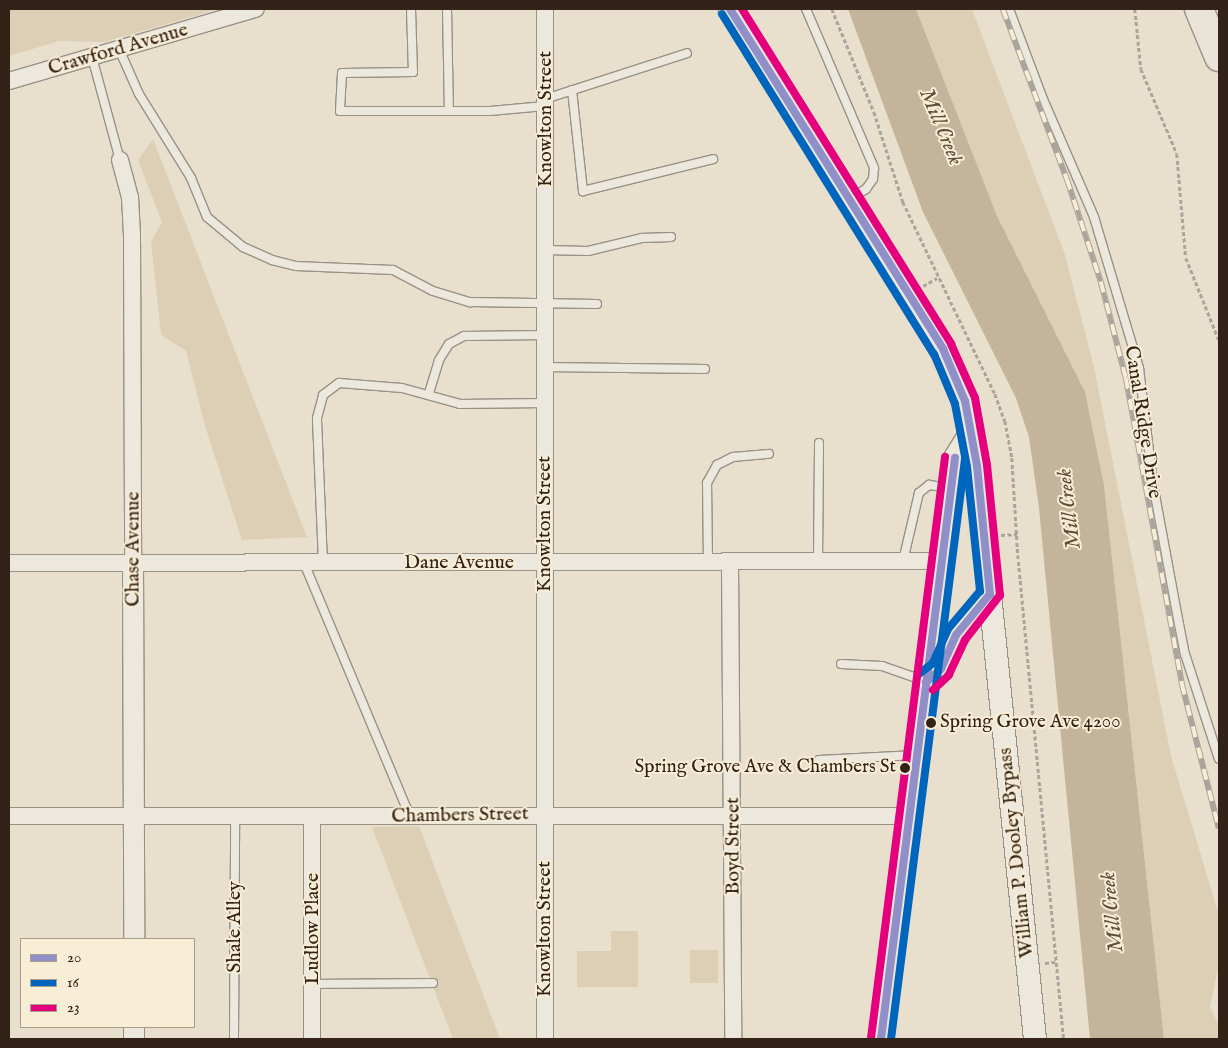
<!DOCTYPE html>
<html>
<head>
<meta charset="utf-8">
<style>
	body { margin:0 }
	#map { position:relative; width:1228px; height:1048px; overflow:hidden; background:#e8dfcc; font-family:"IM FELL English",serif }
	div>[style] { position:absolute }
	.green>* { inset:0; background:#ddcfb5; transform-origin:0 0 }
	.water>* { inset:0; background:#c3b49b }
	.path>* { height:2.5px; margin-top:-1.25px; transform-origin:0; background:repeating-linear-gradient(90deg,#aaa49c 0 4px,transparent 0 6.5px) }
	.roads { filter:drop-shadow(1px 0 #999186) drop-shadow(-1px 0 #999186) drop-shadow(0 1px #999186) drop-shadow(0 -1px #999186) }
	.service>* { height:8px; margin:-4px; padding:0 4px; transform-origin:4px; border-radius:4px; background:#ece8dd }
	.minor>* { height:16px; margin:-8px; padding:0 8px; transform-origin:8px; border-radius:8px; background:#ece8dd }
	.tertiary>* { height:20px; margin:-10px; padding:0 10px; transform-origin:10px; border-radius:10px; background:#ece8dd }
	.secondary>* { height:22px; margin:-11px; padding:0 11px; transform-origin:11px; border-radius:11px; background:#ece8dd }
	.motorway>* { height:28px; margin:-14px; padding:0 14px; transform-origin:14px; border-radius:14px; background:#e9e3d8 }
	.rail>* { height:5.5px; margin-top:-2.75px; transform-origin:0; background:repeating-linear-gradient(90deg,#f8edd5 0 11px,#aaa49c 0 22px); box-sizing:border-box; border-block:1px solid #aaa49c }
	.bus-1>* { height:8px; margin:-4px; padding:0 4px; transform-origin:4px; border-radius:4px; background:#908fc8 }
	.bus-2>* { height:8px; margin:-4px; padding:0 4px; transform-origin:4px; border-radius:4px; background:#0065bd }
	.bus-3>* { height:8px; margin:-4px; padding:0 4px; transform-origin:4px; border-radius:4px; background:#e5007d }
	.dots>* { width:14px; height:14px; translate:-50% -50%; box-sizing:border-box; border:2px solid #f8edd5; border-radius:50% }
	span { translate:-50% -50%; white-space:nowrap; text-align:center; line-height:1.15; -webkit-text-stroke:4px #f8edd5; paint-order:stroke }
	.bus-label { font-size:19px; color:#332217 }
	.left { translate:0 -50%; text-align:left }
	.right { translate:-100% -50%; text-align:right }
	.street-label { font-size:20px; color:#332217 }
	.water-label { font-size:21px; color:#604e3e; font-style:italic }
	.frame { position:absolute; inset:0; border:10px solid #332217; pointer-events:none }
	.legend { position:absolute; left:20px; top:938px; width:175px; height:90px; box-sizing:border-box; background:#f8edd5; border:1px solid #a99c89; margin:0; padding:6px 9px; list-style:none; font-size:15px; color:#332217 }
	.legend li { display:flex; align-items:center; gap:10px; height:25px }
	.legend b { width:25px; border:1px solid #a99c89 }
</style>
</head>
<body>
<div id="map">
	<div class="green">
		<i style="clip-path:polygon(9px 9px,218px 9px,105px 42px,59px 41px,9px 56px)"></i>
		<i style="clip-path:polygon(916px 9px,972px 9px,1065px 255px,1094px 367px,1171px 756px,1219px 915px,1219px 964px,1210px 1007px,1219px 1026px,1219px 1039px,1164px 1039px,1104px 485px,1085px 392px,997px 216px)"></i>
		<i style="clip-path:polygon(153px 139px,307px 537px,242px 540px,205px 426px,186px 351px,161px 335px,151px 242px,162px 222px,138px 160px)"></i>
		<i style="clip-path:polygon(419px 826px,500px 1039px,453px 1039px,372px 827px)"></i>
		<i style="clip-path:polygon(611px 931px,638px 931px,638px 987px,577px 987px,577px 951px,611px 951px)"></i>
		<i style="left:690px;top:950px;width:28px;height:33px"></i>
	</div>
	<div class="water">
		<i style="clip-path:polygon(848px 9px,916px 9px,997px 216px,1085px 392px,1104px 485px,1164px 1039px,1090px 1039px,1039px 508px,1029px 437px,1016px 398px,923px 212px)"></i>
	</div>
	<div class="path">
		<i style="left:832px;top:9px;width:111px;rotate:67.8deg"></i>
		<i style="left:874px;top:112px;width:95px;rotate:72.1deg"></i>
		<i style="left:903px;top:202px;width:213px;rotate:64.4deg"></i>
		<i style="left:995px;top:394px;width:29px;rotate:70deg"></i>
		<i style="left:1005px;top:421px;width:38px;rotate:79deg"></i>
		<i style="left:1012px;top:458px;width:97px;rotate:86.5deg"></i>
		<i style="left:1018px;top:555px;width:486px;rotate:84.6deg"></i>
		<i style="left:1135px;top:9px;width:60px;rotate:84.3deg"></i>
		<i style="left:1141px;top:69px;width:92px;rotate:67deg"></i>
		<i style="left:1177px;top:154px;width:104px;rotate:85.1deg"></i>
		<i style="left:1186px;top:258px;width:88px;rotate:68.1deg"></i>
		<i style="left:923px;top:286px;width:16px;rotate:-30deg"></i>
		<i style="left:1001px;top:535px;width:16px;rotate:-4deg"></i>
		<i style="left:1045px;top:963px;width:11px;rotate:-5deg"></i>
	</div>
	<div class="roads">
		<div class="service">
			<i style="left:411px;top:9px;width:63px;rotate:88.2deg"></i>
			<i style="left:413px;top:72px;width:71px;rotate:179.2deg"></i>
			<i style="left:342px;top:73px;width:38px;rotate:93deg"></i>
			<i style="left:340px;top:111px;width:150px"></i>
			<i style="left:490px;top:111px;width:55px;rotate:-5.2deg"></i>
			<i style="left:447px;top:9px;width:102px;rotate:88.9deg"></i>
			<i style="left:806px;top:9px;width:173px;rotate:66.8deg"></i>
			<i style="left:874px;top:168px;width:11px;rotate:95deg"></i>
			<i style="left:873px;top:179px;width:12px;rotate:125deg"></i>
			<i style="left:866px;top:189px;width:17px;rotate:149deg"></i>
			<i style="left:1009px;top:9px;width:96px;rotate:69.3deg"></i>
			<i style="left:1043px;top:99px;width:129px;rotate:66.6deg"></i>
			<i style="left:1094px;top:217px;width:158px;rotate:73.4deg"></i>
			<i style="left:1139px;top:368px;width:117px;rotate:83.1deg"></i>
			<i style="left:1153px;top:484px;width:142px;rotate:79.5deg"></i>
			<i style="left:1179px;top:624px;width:31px;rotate:79deg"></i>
			<i style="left:1185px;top:654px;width:110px;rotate:72.1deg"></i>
			<i style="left:119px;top:49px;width:49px;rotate:66deg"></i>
			<i style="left:139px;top:94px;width:99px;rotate:58.2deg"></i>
			<i style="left:191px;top:178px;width:42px;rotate:67.7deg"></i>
			<i style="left:207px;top:217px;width:47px;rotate:39.8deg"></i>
			<i style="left:243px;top:247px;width:32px;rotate:24deg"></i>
			<i style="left:272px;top:260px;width:25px;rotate:14deg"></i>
			<i style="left:296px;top:266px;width:97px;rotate:2.4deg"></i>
			<i style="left:393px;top:270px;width:45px;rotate:27.7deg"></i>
			<i style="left:433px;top:291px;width:39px;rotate:17deg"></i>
			<i style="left:470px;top:302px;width:127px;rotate:0.9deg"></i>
			<i style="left:92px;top:57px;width:107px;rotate:74.8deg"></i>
			<i style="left:572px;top:90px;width:102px;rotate:83.8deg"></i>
			<i style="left:583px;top:191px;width:134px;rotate:-13.8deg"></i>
			<i style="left:545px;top:99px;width:149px;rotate:-17.9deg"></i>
			<i style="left:545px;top:250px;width:43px;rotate:1.3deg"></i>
			<i style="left:588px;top:251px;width:56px;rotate:-13.5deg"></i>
			<i style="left:642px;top:238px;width:29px;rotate:-2deg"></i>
			<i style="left:544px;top:367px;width:161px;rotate:0.7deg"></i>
			<i style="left:429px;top:393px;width:34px;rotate:-73deg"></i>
			<i style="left:439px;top:360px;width:19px;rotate:-58deg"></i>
			<i style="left:449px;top:344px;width:17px;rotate:-28deg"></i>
			<i style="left:464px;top:336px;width:81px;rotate:-0.7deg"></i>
			<i style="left:903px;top:561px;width:70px;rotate:-76.8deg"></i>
			<i style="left:919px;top:493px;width:13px;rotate:-39deg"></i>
			<i style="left:929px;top:485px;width:21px;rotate:8deg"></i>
			<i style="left:708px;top:562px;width:79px;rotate:-90.7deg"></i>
			<i style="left:707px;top:483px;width:21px;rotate:-61deg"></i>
			<i style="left:717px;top:465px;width:18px;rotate:-27deg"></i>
			<i style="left:733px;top:457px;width:36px;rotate:-5deg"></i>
			<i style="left:818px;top:562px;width:119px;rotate:-89.5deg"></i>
			<i style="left:304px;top:563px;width:274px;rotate:67.3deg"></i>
			<i style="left:323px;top:563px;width:145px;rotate:-92.4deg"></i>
			<i style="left:317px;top:418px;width:24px;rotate:-75deg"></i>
			<i style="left:323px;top:395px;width:20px;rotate:-37deg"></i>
			<i style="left:339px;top:383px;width:63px;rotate:4.5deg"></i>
			<i style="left:402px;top:388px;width:60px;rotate:15.4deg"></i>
			<i style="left:460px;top:404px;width:84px;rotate:-0.7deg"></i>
			<i style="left:841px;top:664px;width:41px;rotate:2.8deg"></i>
			<i style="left:882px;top:666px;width:46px;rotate:19.2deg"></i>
			<i style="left:819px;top:760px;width:97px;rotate:-3deg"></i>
			<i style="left:312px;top:984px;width:121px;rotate:-0.5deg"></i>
			<i style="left:234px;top:1039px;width:223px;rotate:-89.7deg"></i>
		</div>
		<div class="minor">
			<i style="left:9px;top:81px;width:257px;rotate:-16.3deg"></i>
			<i style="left:120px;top:160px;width:38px;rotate:75deg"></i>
			<i style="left:130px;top:197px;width:38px;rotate:87deg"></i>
			<i style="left:132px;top:235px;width:328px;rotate:89.8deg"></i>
			<i style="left:730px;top:562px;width:477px;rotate:89.6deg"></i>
			<i style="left:9px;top:563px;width:931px;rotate:-0.12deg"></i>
			<i style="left:9px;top:816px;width:902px"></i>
			<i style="left:312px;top:1039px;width:221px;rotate:-90deg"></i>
			<i style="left:545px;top:1039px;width:1030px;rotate:-90deg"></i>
		</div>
		<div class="tertiary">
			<i style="left:133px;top:563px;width:376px;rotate:89.8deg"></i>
			<i style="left:926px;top:682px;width:20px;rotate:-41deg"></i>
			<i style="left:941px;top:669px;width:37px;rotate:-66deg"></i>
			<i style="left:956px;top:635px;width:53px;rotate:-50.3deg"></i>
			<i style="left:134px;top:1027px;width:12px;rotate:90deg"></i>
			<i style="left:881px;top:1039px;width:568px;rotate:-82.82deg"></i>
			<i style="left:952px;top:475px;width:19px;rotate:-81deg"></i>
			<i style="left:955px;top:456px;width:32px;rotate:-58deg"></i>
		</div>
		<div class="secondary">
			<i style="left:730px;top:9px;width:401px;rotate:57.9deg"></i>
			<i style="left:943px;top:349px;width:56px;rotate:67.1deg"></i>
			<i style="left:965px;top:401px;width:66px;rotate:79.5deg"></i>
			<i style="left:977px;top:466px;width:576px;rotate:84.22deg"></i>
		</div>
		<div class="motorway">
			<i style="left:1199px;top:9px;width:52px;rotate:67.4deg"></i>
		</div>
	</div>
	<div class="rail">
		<i style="left:1003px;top:9px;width:182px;rotate:69.4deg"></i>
		<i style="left:1067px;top:179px;width:108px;rotate:71.7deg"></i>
		<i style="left:1101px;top:282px;width:99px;rotate:75.4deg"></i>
		<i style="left:1126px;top:378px;width:311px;rotate:79.6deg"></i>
		<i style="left:1182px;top:684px;width:149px;rotate:75.6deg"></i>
	</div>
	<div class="bus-1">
		<i style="left:730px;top:9px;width:401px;rotate:57.9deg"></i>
		<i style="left:943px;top:349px;width:56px;rotate:67.1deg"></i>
		<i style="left:965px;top:401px;width:66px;rotate:79.5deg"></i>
		<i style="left:977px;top:466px;width:129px;rotate:84.2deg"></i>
		<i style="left:990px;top:594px;width:53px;rotate:129.7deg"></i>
		<i style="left:956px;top:635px;width:37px;rotate:114deg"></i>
		<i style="left:941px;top:669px;width:20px;rotate:139deg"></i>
		<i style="left:881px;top:1039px;width:586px;rotate:-82.74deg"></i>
	</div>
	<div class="bus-2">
		<i style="left:722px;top:14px;width:401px;rotate:58.1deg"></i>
		<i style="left:934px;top:354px;width:54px;rotate:67.2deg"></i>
		<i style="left:955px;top:404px;width:64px;rotate:79.2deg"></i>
		<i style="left:967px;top:467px;width:125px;rotate:84deg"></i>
		<i style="left:980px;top:591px;width:50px;rotate:130.1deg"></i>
		<i style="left:948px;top:629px;width:37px;rotate:114deg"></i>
		<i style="left:933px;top:663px;width:18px;rotate:142deg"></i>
		<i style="left:891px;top:1039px;width:585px;rotate:-82.73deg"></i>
	</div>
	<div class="bus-3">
		<i style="left:742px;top:9px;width:395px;rotate:58deg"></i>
		<i style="left:951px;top:344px;width:59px;rotate:66deg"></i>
		<i style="left:975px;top:398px;width:68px;rotate:79.8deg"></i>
		<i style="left:987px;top:465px;width:131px;rotate:84.3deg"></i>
		<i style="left:1000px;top:595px;width:57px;rotate:127.9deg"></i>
		<i style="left:965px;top:640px;width:38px;rotate:115deg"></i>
		<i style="left:949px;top:675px;width:22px;rotate:137deg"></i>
		<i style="left:871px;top:1038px;width:586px;rotate:-82.74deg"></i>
	</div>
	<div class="dots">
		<i style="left:931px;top:723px;background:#332217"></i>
		<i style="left:905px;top:768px;background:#332217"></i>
	</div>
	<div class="bus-label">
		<span class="left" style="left:940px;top:723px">Spring Grove Ave 4200</span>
		<span class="right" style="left:896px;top:768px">Spring Grove Ave &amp; Chambers St</span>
	</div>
	<div class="street-label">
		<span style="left:118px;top:49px;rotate:-16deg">Crawford Avenue</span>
		<span style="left:545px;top:119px;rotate:-90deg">Knowlton Street</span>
		<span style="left:1143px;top:422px;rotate:81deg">Canal Ridge Drive</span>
		<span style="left:544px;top:524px;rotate:-90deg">Knowlton Street</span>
		<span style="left:133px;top:549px;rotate:-90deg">Chase Avenue</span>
		<span style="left:459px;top:562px">Dane Avenue</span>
		<span style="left:460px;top:815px;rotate:-1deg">Chambers Street</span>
		<span style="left:733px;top:846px;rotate:-90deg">Boyd Street</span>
		<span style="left:1016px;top:853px;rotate:-96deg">William P. Dooley Bypass</span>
		<span style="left:234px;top:927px;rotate:-90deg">Shale Alley</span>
		<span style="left:312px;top:929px;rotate:-90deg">Ludlow Place</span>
		<span style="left:544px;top:929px;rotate:-90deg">Knowlton Street</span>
	</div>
	<div class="water-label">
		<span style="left:940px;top:127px;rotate:67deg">Mill Creek</span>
		<span style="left:1070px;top:509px;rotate:-97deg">Mill Creek</span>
		<span style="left:1113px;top:912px;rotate:-96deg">Mill Creek</span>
	</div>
	<div class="frame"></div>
	<ul class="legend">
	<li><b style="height:6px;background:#908fc8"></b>20</li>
	<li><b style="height:6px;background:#0065bd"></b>16</li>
	<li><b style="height:6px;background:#e5007d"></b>23</li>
	</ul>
</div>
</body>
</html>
